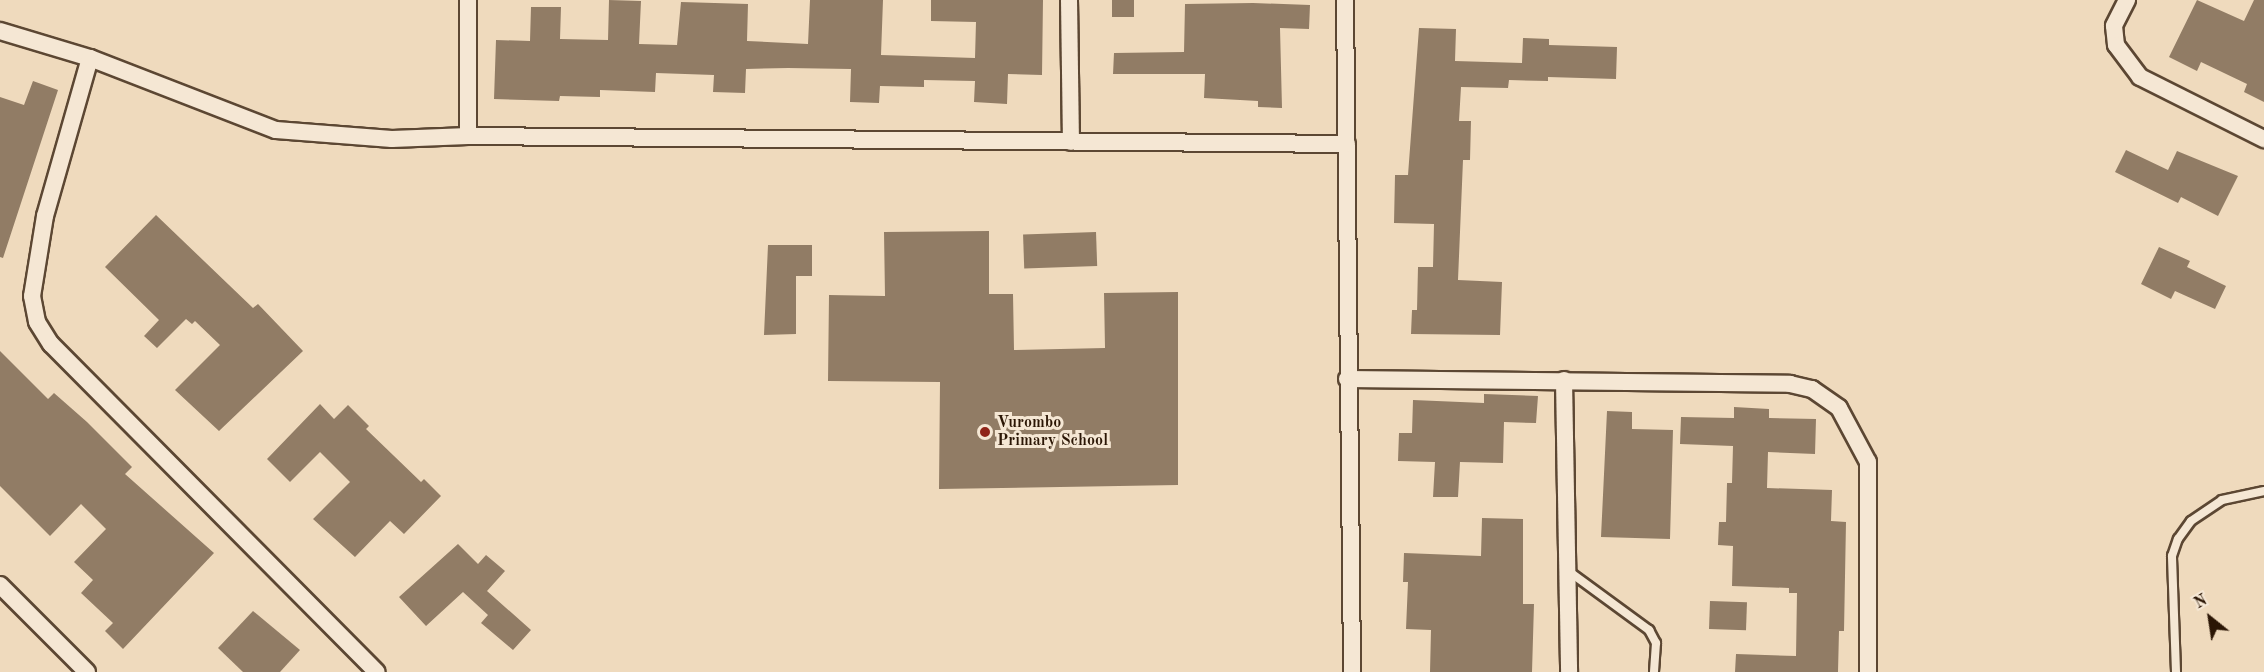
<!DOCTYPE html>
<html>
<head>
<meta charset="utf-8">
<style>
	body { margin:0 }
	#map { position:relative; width:2264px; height:672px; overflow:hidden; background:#efdabd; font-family:"Old Standard TT",serif }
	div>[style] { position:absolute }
	.building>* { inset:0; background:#917c65; transform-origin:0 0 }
	.roads { filter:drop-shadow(2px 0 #5c4733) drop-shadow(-2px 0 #5c4733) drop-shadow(0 2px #5c4733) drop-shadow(0 -2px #5c4733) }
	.lane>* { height:8px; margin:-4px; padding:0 4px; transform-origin:4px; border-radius:4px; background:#f5e7d4 }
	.street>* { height:16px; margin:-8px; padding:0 8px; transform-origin:8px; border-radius:8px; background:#f5e7d4 }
	.dots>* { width:16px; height:16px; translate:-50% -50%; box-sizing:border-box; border:3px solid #f5e7d4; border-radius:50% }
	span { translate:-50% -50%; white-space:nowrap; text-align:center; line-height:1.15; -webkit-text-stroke:6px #f5e7d4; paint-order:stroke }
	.poi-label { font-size:16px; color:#2b1605; font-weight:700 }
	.left { translate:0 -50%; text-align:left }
	.north { position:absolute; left:2180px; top:588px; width:60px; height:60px; -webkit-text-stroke:4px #f5e7d4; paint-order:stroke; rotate:330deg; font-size:16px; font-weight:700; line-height:24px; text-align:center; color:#2b1605 }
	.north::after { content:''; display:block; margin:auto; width:21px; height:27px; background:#2b1605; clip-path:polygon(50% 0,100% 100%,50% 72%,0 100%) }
</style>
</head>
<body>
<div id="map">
	<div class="building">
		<i style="clip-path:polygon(609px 0,641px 1px,639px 44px,677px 45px,681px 2px,748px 4px,747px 41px,808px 44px,810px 0,883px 0,881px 55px,975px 58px,976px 22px,931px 21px,931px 0,1043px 0,1042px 75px,1008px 74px,1007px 104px,974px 102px,975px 81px,924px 80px,924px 87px,880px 86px,879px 103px,850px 102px,851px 69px,788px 68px,746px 69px,745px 93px,713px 92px,714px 75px,656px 73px,655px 92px,600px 90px,600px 97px,560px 96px,559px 101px,494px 99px,496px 40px,530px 41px,531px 7px,561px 7px,560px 39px,608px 40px)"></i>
		<i style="left:1112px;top:0;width:22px;height:17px"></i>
		<i style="clip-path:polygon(2197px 0,2244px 21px,2254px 0,2264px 0,2264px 102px,2244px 92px,2247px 84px,2201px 62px,2197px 71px,2169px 57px)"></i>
		<i style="clip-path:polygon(1253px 3px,1310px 5px,1309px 29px,1280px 28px,1282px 108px,1258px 107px,1258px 101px,1204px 98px,1205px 74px,1113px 74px,1114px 53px,1184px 52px,1185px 4px)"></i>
		<i style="clip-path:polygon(1419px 28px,1456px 29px,1455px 61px,1522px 63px,1523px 38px,1549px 39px,1549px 45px,1617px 47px,1616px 79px,1548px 77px,1548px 81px,1509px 80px,1508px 88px,1461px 87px,1459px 121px,1471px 121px,1470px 160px,1463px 160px,1458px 280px,1502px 282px,1500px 335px,1411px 334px,1412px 310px,1417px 310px,1418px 267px,1433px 267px,1434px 224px,1394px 223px,1395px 175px,1408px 175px)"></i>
		<i style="clip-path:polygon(33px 81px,58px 90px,3px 258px,0 257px,0 97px,24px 105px)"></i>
		<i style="clip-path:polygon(2126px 150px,2168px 170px,2177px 151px,2238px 176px,2218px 216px,2181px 197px,2178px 203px,2115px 172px)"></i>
		<i style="clip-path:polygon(156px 215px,253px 308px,258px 304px,303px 351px,219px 431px,175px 390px,220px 345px,195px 321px,192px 324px,186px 319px,157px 348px,144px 336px,159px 320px,105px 267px)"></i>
		<i style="clip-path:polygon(989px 231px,989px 294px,1013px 294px,1014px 350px,1105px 348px,1104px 293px,1178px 292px,1178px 485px,939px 489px,940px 382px,828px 381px,829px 295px,885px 296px,884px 232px)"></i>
		<i style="left:1096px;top:232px;width:34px;height:73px;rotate:88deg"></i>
		<i style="clip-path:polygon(768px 245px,812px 245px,812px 276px,796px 276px,796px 334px,764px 335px)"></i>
		<i style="clip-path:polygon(2159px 247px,2190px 261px,2187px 267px,2226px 286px,2215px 309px,2175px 291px,2171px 299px,2141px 284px)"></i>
		<i style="clip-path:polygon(0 351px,48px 399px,54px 393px,87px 422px,132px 467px,125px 474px,214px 553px,123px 649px,105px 631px,113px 623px,81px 593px,93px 580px,74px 562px,106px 529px,81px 504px,50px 536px,0 486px)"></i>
		<i style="clip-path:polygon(1484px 394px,1538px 396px,1536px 423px,1504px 422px,1503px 463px,1460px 462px,1458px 497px,1433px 497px,1435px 462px,1398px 461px,1399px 433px,1412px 433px,1413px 400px,1484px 403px)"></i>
		<i style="clip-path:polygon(320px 404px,334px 419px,348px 405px,369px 426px,366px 429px,421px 482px,424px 479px,441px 496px,404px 534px,390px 521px,355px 557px,313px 519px,350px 482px,320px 452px,290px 482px,267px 459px)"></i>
		<i style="clip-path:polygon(1734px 407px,1769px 409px,1769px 418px,1816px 419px,1815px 454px,1768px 452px,1767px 488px,1832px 490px,1831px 521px,1846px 522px,1844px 631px,1839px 631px,1838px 672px,1735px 672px,1736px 654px,1796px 656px,1797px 593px,1789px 593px,1789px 588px,1732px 586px,1733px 546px,1718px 545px,1719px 522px,1726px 522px,1727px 483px,1732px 483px,1733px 446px,1680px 444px,1681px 417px,1734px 418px)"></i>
		<i style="clip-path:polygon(1607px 411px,1632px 412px,1632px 429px,1673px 430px,1670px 539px,1601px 537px)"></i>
		<i style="clip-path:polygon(1482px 518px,1523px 519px,1523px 604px,1534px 604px,1532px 672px,1430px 672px,1431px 630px,1406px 629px,1408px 582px,1403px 582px,1404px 553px,1481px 556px)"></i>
		<i style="clip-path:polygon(458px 544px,478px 564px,486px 555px,505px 571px,487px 591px,531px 630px,513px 650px,481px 623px,488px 615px,463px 592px,426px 626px,399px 597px)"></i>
		<i style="left:1710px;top:601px;width:37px;height:28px;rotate:2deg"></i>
		<i style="clip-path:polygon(253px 611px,300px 650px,280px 672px,243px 672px,218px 648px)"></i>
	</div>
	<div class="roads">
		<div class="lane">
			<i style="left:1567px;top:570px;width:102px;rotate:36.2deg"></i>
			<i style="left:1649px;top:630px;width:15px;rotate:62deg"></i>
			<i style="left:1656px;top:643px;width:29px;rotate:94deg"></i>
			<i style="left:2176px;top:672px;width:116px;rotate:-92deg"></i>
			<i style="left:2172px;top:556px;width:18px;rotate:-71deg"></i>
			<i style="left:2178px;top:539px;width:22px;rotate:-54deg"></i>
			<i style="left:2191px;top:521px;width:37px;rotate:-34deg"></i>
			<i style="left:2222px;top:500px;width:43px;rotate:-12.1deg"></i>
		</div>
		<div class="street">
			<i style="left:1069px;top:0;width:142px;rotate:89.2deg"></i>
			<i style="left:1345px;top:0;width:672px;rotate:89.4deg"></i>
			<i style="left:2127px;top:0;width:29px;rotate:117deg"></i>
			<i style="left:2114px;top:26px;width:19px;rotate:84deg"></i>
			<i style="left:2116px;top:45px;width:40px;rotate:53deg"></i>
			<i style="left:2140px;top:77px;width:139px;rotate:26.6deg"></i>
			<i style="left:0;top:31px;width:94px;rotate:16.7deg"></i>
			<i style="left:90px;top:58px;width:199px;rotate:21.2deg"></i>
			<i style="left:276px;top:130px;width:116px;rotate:4.4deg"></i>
			<i style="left:392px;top:139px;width:76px;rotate:-2.3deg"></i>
			<i style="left:468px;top:136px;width:879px;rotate:0.52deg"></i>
			<i style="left:90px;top:58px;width:164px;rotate:105.9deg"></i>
			<i style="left:45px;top:216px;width:81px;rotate:99.2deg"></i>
			<i style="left:32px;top:296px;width:26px;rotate:79deg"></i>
			<i style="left:37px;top:322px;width:26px;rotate:58deg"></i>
			<i style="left:51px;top:344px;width:462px;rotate:45.2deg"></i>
			<i style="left:468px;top:136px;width:136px;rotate:-90deg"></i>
			<i style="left:1347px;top:379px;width:443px;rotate:0.6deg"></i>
			<i style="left:1790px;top:384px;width:23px;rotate:13deg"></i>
			<i style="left:1812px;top:389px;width:33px;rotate:35deg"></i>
			<i style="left:1839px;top:408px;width:61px;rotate:61.8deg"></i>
			<i style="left:1868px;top:462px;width:210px;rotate:90deg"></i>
			<i style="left:1564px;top:380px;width:292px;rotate:89deg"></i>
			<i style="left:0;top:585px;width:123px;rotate:45deg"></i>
		</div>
	</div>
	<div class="dots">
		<i style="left:985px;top:432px;background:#8f2418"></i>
	</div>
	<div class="poi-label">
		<span class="left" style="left:997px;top:432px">Vurombo<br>Primary School</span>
	</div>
	<div class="north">N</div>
</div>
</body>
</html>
